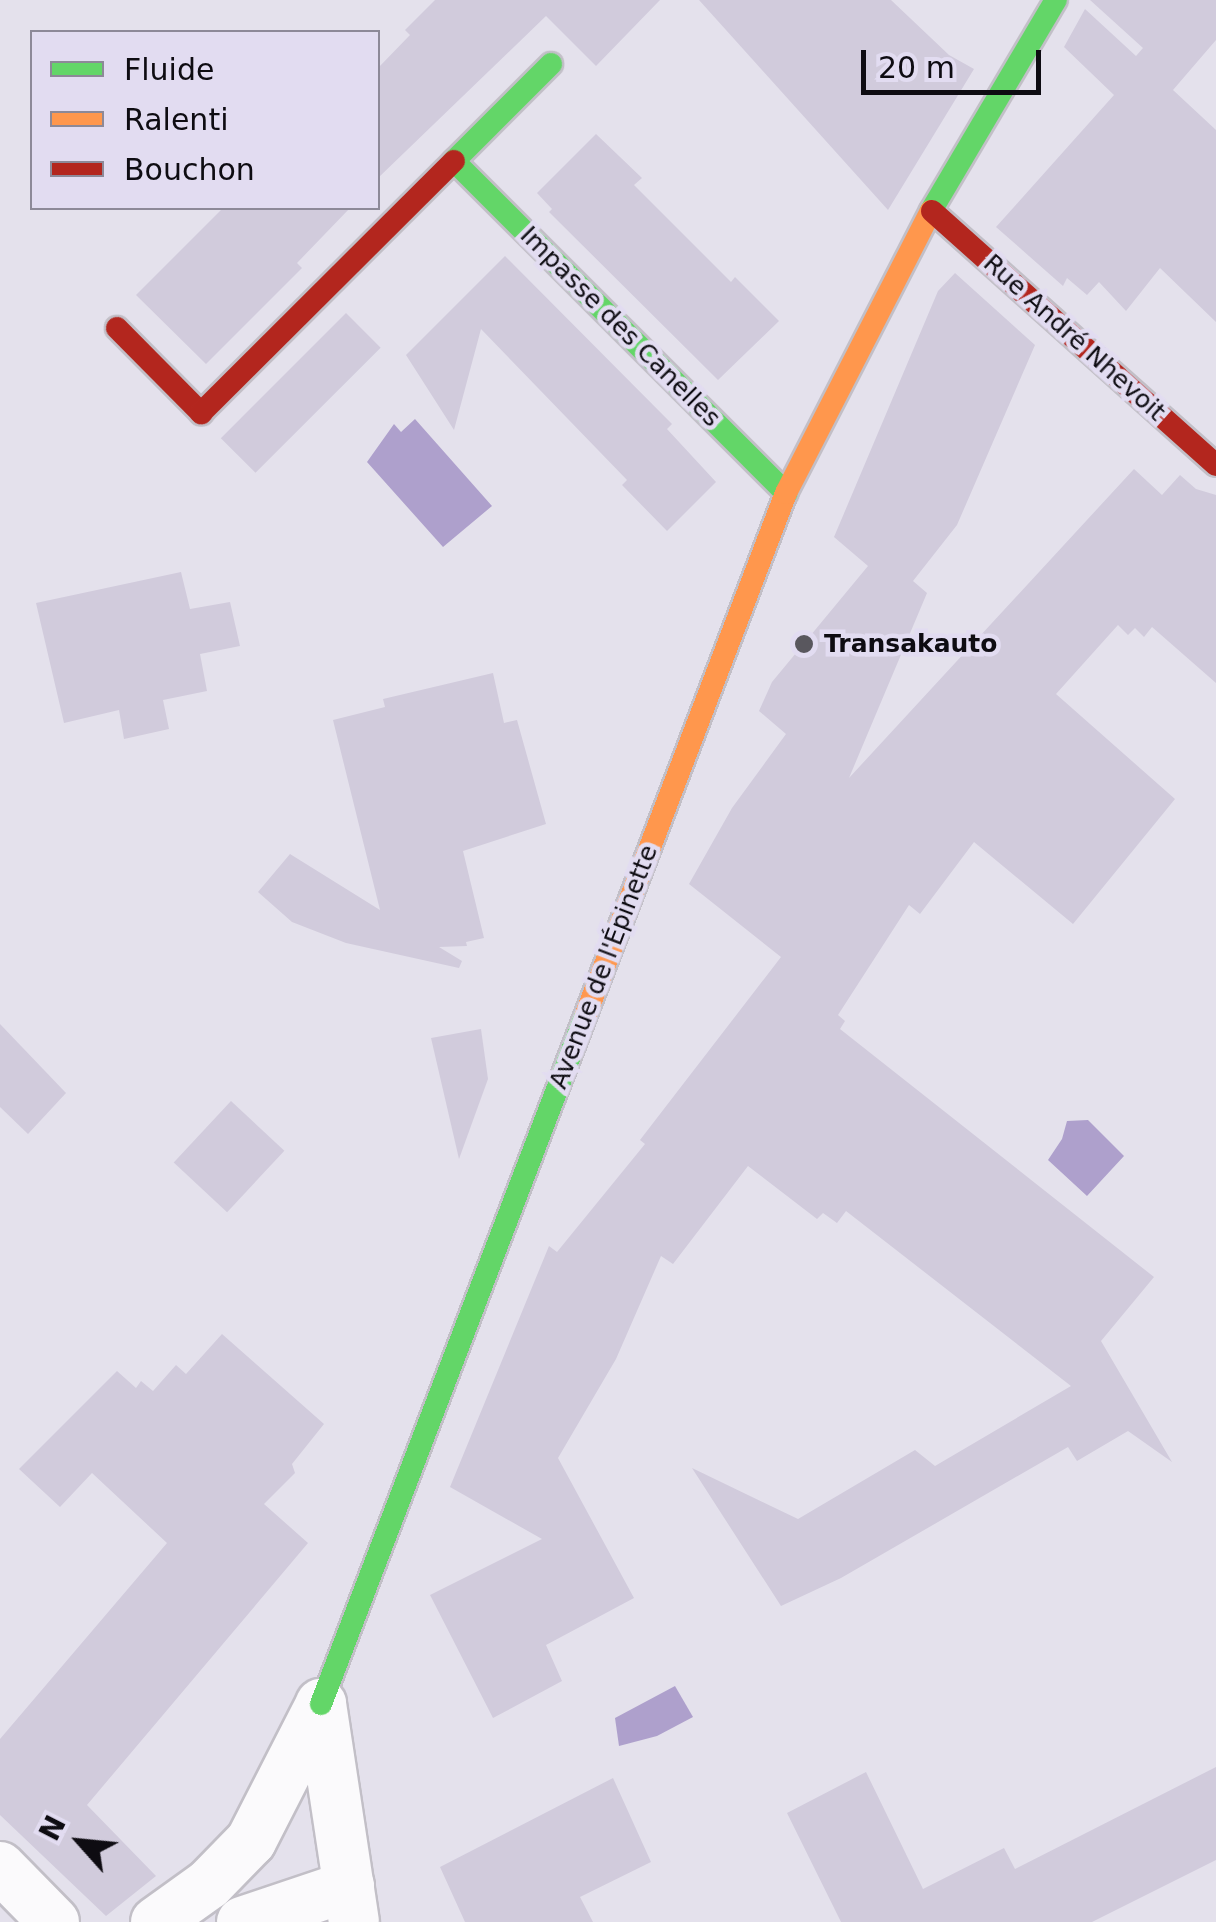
<!DOCTYPE html>
<html>
<head>
<meta charset="utf-8">
<style>
	body { margin:0 }
	#map { position:relative; width:1216px; height:1922px; overflow:hidden; background:#e4e1ec; font-family:"DejaVu Sans",sans-serif }
	div>[style] { position:absolute }
	.water>* { inset:0; background:#aea0cc }
	.building>* { inset:0; background:#d1cbdc; transform-origin:0 0 }
	.roads { filter:drop-shadow(2px 0 #c2bfc7) drop-shadow(-2px 0 #c2bfc7) drop-shadow(0 2px #c2bfc7) drop-shadow(0 -2px #c2bfc7) }
	.street>* { height:50px; margin:-25px; padding:0 25px; transform-origin:25px; border-radius:25px; background:#fbfafc }
	.fast>* { height:22px; margin:-11px; padding:0 11px; transform-origin:11px; border-radius:11px; background:#63d668 }
	.slow>* { height:22px; margin:-11px; padding:0 11px; transform-origin:11px; border-radius:11px; background:#ff974d }
	.jam>* { height:22px; margin:-11px; padding:0 11px; transform-origin:11px; border-radius:11px; background:#b3261e }
	.dots>* { width:28px; height:28px; translate:-50% -50%; box-sizing:border-box; border:5px solid #e2dcf1; border-radius:50% }
	span { translate:-50% -50%; white-space:nowrap; text-align:center; line-height:1.15; -webkit-text-stroke:9px #e2dcf1; paint-order:stroke }
	.street-label { font-size:25px; color:#0e0c12 }
	.poi-label { font-size:25px; color:#0e0c12; font-weight:700 }
	.left { translate:0 -50%; text-align:left }
	.legend { position:absolute; left:30px; top:30px; width:350px; height:180px; box-sizing:border-box; background:#e2dcf1; border:2px solid #8d8998; margin:0; padding:12px 18px; list-style:none; font-size:30px; color:#0e0c12 }
	.legend li { display:flex; align-items:center; gap:20px; height:50px }
	.legend b { width:50px; border:2px solid #8d8998 }
	.north { position:absolute; left:30px; top:1792px; width:100px; height:100px; -webkit-text-stroke:8px #e2dcf1; paint-order:stroke; rotate:297deg; font-size:28px; font-weight:700; line-height:40px; text-align:center; color:#0e0c12 }
	.north::after { content:''; display:block; margin:auto; width:35px; height:45px; background:#0e0c12; clip-path:polygon(50% 0,100% 100%,50% 72%,0 100%) }
	.scale { position:absolute; left:861px; top:50px; width:180px; height:45px; box-sizing:border-box; border:5px solid #0e0c12; border-top:0; padding-left:12px; font-size:30px; line-height:35px; white-space:nowrap; color:#0e0c12; -webkit-text-stroke:8px #e2dcf1; paint-order:stroke }
</style>
</head>
<body>
<div id="map">
	<div class="water">
		<i style="clip-path:polygon(415px 419px,492px 506px,443px 547px,367px 462px,394px 424px,401px 432px)"></i>
		<i style="clip-path:polygon(1088px 1120px,1124px 1156px,1087px 1196px,1048px 1160px,1062px 1139px,1067px 1121px)"></i>
		<i style="clip-path:polygon(675px 1686px,693px 1717px,657px 1736px,619px 1746px,615px 1718px)"></i>
	</div>
	<div class="building">
		<i style="clip-path:polygon(435px 0,660px 0,596px 66px,546px 16px,378px 178px,378px 68px,410px 35px,405px 30px)"></i>
		<i style="clip-path:polygon(699px 0,891px 0,949px 55px,974px 69px,888px 210px)"></i>
		<i style="clip-path:polygon(1090px 0,1216px 0,1216px 40px,1173px 90px,1216px 130px,1216px 322px,1160px 268px,1126px 311px,1099px 282px,1087px 295px,1067px 278px,1063px 286px,996px 227px,1114px 95px,1064px 47px,1085px 9px,1136px 56px,1143px 48px)"></i>
		<i style="clip-path:polygon(596px 134px,642px 178px,634px 185px,731px 282px,735px 277px,779px 321px,718px 380px,549px 212px,552px 209px,537px 193px)"></i>
		<i style="clip-path:polygon(223px 208px,350px 208px,297px 263px,302px 268px,206px 364px,136px 295px)"></i>
		<i style="clip-path:polygon(505px 256px,672px 424px,667px 429px,716px 482px,667px 531px,622px 485px,627px 480px,481px 329px,454px 430px,406px 355px)"></i>
		<i style="clip-path:polygon(955px 273px,1035px 345px,957px 525px,913px 581px,927px 593px,849px 778px,1134px 469px,1162px 495px,1180px 475px,1196px 489px,1216px 495px,1216px 683px,1152px 627px,1144px 637px,1135px 628px,1128px 635px,1118px 625px,1056px 694px,1175px 799px,1073px 924px,974px 842px,920px 914px,909px 905px,838px 1015px,845px 1021px,840px 1029px,1154px 1277px,1101px 1341px,1172px 1462px,1128px 1431px,1077px 1461px,1068px 1447px,841px 1578px,781px 1606px,692px 1468px,798px 1519px,915px 1450px,935px 1466px,1071px 1386px,846px 1211px,837px 1223px,823px 1213px,817px 1219px,748px 1166px,673px 1264px,661px 1256px,616px 1359px,558px 1458px,634px 1598px,546px 1645px,562px 1681px,493px 1718px,430px 1595px,542px 1539px,450px 1487px,549px 1246px,557px 1252px,645px 1144px,640px 1140px,781px 957px,689px 884px,732px 808px,786px 734px,759px 711px,772px 682px,868px 566px,834px 537px,938px 291px)"></i>
		<i style="left:346px;top:313px;width:49px;height:177px;rotate:45deg"></i>
		<i style="clip-path:polygon(181px 572px,190px 609px,230px 602px,240px 646px,200px 654px,207px 691px,163px 700px,169px 729px,124px 739px,119px 710px,64px 723px,36px 603px)"></i>
		<i style="clip-path:polygon(493px 673px,504px 723px,517px 720px,546px 824px,463px 851px,484px 938px,466px 942px,467px 946px,439px 947px,462px 961px,459px 968px,346px 943px,292px 922px,258px 892px,290px 854px,380px 910px,333px 720px,385px 707px,383px 699px)"></i>
		<i style="clip-path:polygon(0 1024px,66px 1093px,28px 1134px,0 1107px)"></i>
		<i style="clip-path:polygon(481px 1029px,488px 1079px,459px 1159px,431px 1038px)"></i>
		<i style="left:231px;top:1101px;width:73px;height:84px;rotate:43deg"></i>
		<i style="clip-path:polygon(222px 1334px,324px 1424px,292px 1464px,295px 1473px,264px 1504px,308px 1543px,87px 1805px,156px 1876px,106px 1916px,0 1815px,0 1739px,167px 1543px,92px 1473px,60px 1507px,19px 1469px,117px 1371px,136px 1388px,141px 1381px,153px 1391px,176px 1365px,186px 1374px)"></i>
		<i style="clip-path:polygon(1216px 1767px,1216px 1860px,1092px 1922px,841px 1922px,787px 1813px,866px 1772px,923px 1889px,1004px 1848px,1015px 1869px)"></i>
		<i style="clip-path:polygon(613px 1778px,651px 1862px,580px 1897px,593px 1922px,465px 1922px,440px 1867px)"></i>
	</div>
	<div class="roads">
		<div class="street">
			<i style="left:321px;top:1704px;width:220px;rotate:81.4deg"></i>
			<i style="left:0;top:1867px;width:77px;rotate:45.5deg"></i>
			<i style="left:156px;top:1922px;width:65px;rotate:-35.6deg"></i>
			<i style="left:209px;top:1884px;width:60px;rotate:-45.7deg"></i>
			<i style="left:251px;top:1841px;width:154px;rotate:-62.9deg"></i>
			<i style="left:242px;top:1922px;width:113px;rotate:-18.6deg"></i>
		</div>
		<div class="fast">
			<i style="left:551px;top:64px;width:137px;rotate:135deg"></i>
			<i style="left:454px;top:161px;width:470px;rotate:45deg"></i>
			<i style="left:931px;top:211px;width:245px;rotate:-59.4deg"></i>
			<i style="left:321px;top:1704px;width:739px;rotate:-68.99deg"></i>
		</div>
		<div class="slow">
			<i style="left:586px;top:1014px;width:558px;rotate:-69deg"></i>
			<i style="left:786px;top:493px;width:317px;rotate:-62.8deg"></i>
		</div>
		<div class="jam">
			<i style="left:932px;top:211px;width:381px;rotate:41.8deg"></i>
			<i style="left:117px;top:328px;width:120px;rotate:45.3deg"></i>
			<i style="left:201px;top:413px;width:357px;rotate:-44.9deg"></i>
		</div>
	</div>
	<div class="dots">
		<i style="left:804px;top:644px;background:#59575e"></i>
	</div>
	<div class="street-label">
		<span style="left:620px;top:327px;rotate:45deg">Impasse des Canelles</span>
		<span style="left:1074px;top:338px;rotate:42deg">Rue André Nhevoit</span>
		<span style="left:604px;top:967px;rotate:-69deg">Avenue de l'Épinette</span>
	</div>
	<div class="poi-label">
		<span class="left" style="left:824px;top:644px">Transakauto</span>
	</div>
	<ul class="legend">
	<li><b style="height:12px;background:#63d668"></b>Fluide</li>
	<li><b style="height:12px;background:#ff974d"></b>Ralenti</li>
	<li><b style="height:12px;background:#b3261e"></b>Bouchon</li>
	</ul>
	<div class="north">N</div>
	<div class="scale">20 m</div>
</div>
</body>
</html>
